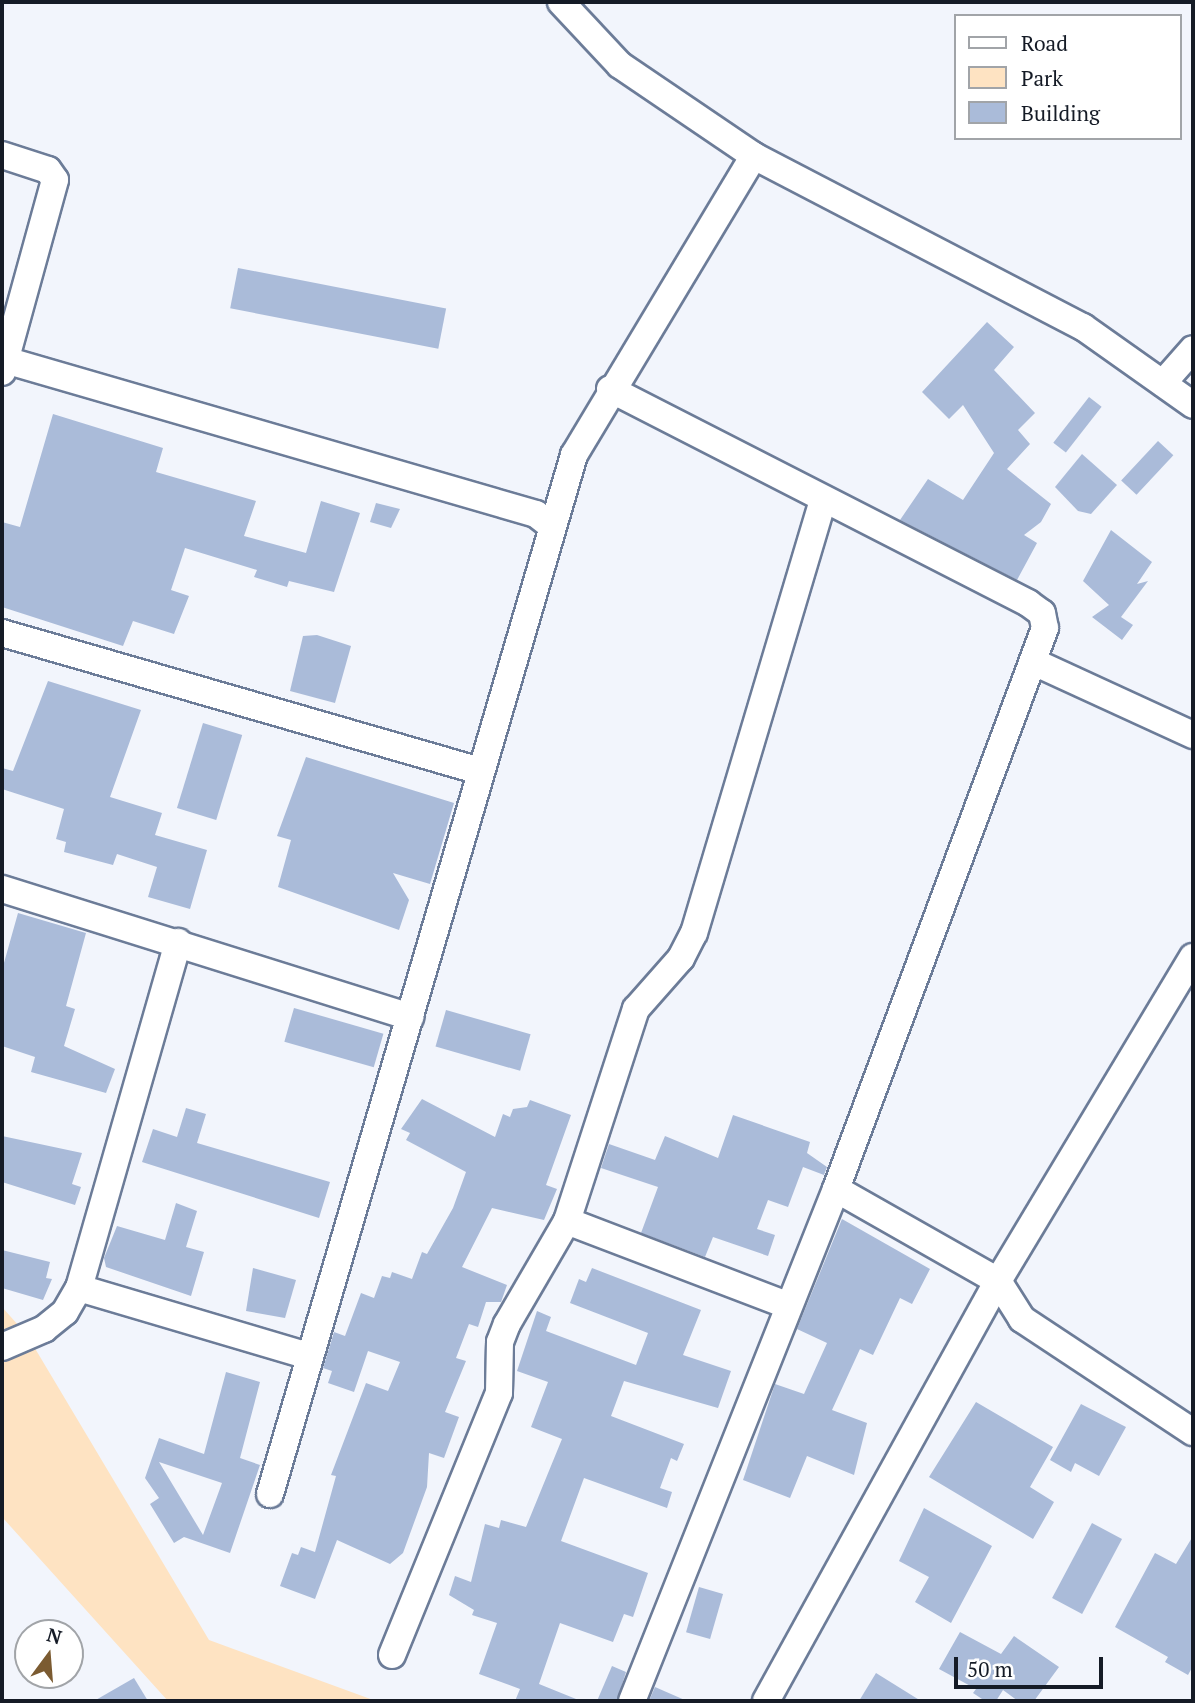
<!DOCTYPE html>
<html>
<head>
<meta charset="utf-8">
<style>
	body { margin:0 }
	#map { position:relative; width:1195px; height:1703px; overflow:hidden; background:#f2f5fc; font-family:"PT Serif",serif }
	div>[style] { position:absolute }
	.green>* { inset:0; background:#fee3c2 }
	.building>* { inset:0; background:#aabbd9; transform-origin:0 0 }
	.roads { filter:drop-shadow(2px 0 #6c7c98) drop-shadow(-2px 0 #6c7c98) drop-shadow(0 2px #6c7c98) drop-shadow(0 -2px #6c7c98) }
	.minor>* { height:26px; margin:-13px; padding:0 13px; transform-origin:13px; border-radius:13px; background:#fff }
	span { translate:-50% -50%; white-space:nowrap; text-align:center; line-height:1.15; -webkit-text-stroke:7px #fff; paint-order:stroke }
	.frame { position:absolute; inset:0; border:4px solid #151b26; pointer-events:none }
	.legend { position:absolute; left:954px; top:14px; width:228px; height:126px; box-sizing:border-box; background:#fff; border:2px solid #a1a4a8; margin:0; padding:9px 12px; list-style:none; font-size:21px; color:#151b26 }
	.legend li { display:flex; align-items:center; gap:14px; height:35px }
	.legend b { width:35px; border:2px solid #a1a4a8 }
	.north { position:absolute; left:14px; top:1619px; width:70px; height:70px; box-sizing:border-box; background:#fff; border:2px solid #a1a4a8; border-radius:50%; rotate:16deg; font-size:19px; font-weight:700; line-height:28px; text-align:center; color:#151b26 }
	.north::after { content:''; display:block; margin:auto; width:24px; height:32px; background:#7b5b31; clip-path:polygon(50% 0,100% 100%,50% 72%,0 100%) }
	.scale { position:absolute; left:954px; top:1657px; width:149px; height:32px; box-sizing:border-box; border:4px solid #151b26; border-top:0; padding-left:9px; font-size:21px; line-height:24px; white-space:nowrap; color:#151b26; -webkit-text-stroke:5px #fff; paint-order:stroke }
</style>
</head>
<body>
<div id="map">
	<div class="green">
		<i style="clip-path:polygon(2px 1307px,27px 1335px,209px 1640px,376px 1701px,168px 1701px,2px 1517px)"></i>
	</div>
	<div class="building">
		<i style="left:238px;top:268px;width:212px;height:41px;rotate:11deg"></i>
		<i style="clip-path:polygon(987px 322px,1014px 347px,994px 370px,1035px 413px,1018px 430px,1030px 444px,1007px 469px,1051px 504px,1041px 522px,1024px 535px,1037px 543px,1017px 580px,900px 520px,928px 479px,963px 500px,994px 453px,963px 405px,949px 419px,922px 392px)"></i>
		<i style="left:1089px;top:397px;width:16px;height:58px;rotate:38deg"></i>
		<i style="clip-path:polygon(53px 414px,163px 448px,156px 472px,256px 501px,244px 536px,306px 553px,321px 501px,360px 513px,334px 592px,289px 581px,287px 587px,254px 577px,257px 570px,185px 548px,171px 590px,189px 596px,174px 634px,133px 621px,123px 646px,2px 607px,2px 522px,20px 527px)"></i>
		<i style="left:1158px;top:441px;width:21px;height:54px;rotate:43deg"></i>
		<i style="clip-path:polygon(1082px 454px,1117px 485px,1091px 514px,1078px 511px,1055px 487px)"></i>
		<i style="clip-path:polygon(376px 503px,400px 509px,391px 528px,370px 522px)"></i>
		<i style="clip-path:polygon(1111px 530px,1152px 562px,1137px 584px,1148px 581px,1121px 617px,1133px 625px,1122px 640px,1092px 617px,1109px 605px,1083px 581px)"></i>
		<i style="clip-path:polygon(317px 635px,351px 646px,335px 703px,290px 691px,303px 636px)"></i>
		<i style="clip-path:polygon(48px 681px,141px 710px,110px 797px,162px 813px,155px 835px,207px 850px,190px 909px,148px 897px,157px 867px,117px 854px,113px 865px,64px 852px,66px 842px,56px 839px,64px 809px,2px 789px,2px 768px,13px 771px)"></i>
		<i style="left:203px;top:723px;width:41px;height:89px;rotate:17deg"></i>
		<i style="clip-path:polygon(306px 757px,454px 803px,430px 884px,393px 873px,409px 900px,399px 930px,278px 887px,291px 840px,277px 836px)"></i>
		<i style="clip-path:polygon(18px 913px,86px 933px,66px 1006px,75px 1009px,64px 1046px,115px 1069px,106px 1093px,31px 1072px,35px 1057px,2px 1046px,2px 970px)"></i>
		<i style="left:294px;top:1008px;width:93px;height:35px;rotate:16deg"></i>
		<i style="left:446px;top:1010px;width:88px;height:38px;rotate:16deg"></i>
		<i style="clip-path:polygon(422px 1099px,495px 1137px,503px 1114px,510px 1117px,513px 1109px,527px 1107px,530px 1100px,571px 1115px,546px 1185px,557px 1189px,544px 1220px,492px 1208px,462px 1267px,507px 1285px,501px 1302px,486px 1302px,478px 1327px,469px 1324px,456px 1358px,466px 1361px,445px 1412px,459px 1417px,444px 1458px,429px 1453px,427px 1487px,403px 1553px,390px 1564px,337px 1540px,315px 1599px,280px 1586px,292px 1553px,298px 1555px,301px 1547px,315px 1552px,336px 1476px,331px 1475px,366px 1383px,388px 1391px,400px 1362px,368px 1351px,354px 1392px,328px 1383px,332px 1371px,323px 1368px,334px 1332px,345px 1336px,361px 1293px,374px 1298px,382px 1276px,390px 1278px,392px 1272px,412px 1279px,422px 1252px,427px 1254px,453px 1208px,466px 1172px,406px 1140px,410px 1133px,401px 1129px)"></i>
		<i style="clip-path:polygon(186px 1108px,206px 1114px,197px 1143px,330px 1182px,319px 1218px,142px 1162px,153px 1129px,177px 1137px)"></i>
		<i style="clip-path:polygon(733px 1115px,810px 1142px,807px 1153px,827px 1167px,824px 1175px,803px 1167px,788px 1207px,768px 1200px,757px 1229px,775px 1235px,768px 1256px,713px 1237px,705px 1257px,641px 1233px,658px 1187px,601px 1168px,609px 1144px,655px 1160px,665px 1136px,718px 1158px)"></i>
		<i style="clip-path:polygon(2px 1136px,82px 1153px,72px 1184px,81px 1187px,75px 1205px,2px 1182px)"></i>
		<i style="clip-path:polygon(176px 1203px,197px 1211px,186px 1247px,204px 1252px,191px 1296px,106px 1267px,104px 1258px,117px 1226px,165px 1240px)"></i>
		<i style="clip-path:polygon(842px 1219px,930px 1269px,912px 1304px,900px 1298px,873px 1355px,860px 1349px,832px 1410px,867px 1423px,854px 1475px,807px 1456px,790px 1498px,743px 1480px,775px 1384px,804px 1394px,827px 1343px,797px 1329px)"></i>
		<i style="clip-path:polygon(2px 1250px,50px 1262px,46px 1278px,52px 1279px,43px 1300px,2px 1288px)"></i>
		<i style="clip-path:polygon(253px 1268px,296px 1280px,285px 1318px,246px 1311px)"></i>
		<i style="clip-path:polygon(592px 1268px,701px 1310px,683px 1355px,731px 1371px,718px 1408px,624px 1381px,611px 1416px,684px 1444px,677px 1461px,671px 1458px,660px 1488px,672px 1492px,667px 1508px,584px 1478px,561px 1541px,648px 1573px,633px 1617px,624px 1614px,613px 1642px,560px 1623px,539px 1684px,581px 1701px,515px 1701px,520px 1689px,479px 1674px,497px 1623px,472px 1615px,474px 1610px,449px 1595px,455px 1576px,471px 1582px,485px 1524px,499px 1528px,501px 1520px,526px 1527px,562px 1439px,531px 1427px,548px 1382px,517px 1371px,537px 1311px,551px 1317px,546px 1331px,636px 1365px,648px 1333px,570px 1303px,579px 1279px,586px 1282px)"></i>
		<i style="clip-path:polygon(evenodd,226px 1372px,260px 1382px,240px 1458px,260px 1465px,230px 1553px,184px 1537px,174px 1543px,150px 1504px,159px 1498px,145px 1478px,159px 1438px,204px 1454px,226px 1372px,159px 1462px,222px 1483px,203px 1535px,159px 1462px)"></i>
		<i style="clip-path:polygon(976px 1402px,1053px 1447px,1030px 1487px,1054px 1502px,1033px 1539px,929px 1477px)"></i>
		<i style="clip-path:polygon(1081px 1404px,1126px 1427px,1099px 1476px,1075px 1463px,1071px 1472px,1050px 1460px)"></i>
		<i style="clip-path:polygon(924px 1508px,992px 1546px,951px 1623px,915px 1602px,929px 1577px,899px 1561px)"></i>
		<i style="left:1092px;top:1523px;width:34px;height:85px;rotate:28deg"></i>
		<i style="clip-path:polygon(1193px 1536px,1193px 1666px,1188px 1675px,1165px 1662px,1168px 1657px,1115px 1627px,1155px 1553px,1176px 1564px)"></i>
		<i style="left:699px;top:1587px;width:25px;height:47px;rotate:16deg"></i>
		<i style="clip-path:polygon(960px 1632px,1001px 1654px,1014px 1636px,1059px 1667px,1034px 1701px,1018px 1701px,1003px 1690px,996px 1701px,985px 1701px,973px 1693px,976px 1689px,939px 1669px)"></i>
		<i style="clip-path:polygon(612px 1666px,626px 1672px,617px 1701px,597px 1701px)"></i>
		<i style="clip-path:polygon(876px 1673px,921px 1701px,859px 1701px)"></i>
		<i style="clip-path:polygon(134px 1678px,148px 1701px,94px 1701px)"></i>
		<i style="clip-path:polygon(655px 1687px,687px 1701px,649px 1701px)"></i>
	</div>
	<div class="roads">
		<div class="minor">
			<i style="left:561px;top:2px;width:86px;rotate:46.9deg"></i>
			<i style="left:620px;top:65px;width:162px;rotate:34.2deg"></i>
			<i style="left:754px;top:156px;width:371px;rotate:27.5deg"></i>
			<i style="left:1083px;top:327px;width:135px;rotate:35.3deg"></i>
			<i style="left:2px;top:155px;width:48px;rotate:18.1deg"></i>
			<i style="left:48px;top:170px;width:12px;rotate:55deg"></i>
			<i style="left:55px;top:180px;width:199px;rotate:105.4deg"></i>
			<i style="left:5px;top:360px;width:553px;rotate:16.17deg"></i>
			<i style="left:536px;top:514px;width:18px;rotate:38deg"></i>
			<i style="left:1163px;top:383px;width:45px;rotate:-48.6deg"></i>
			<i style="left:610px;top:389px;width:470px;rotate:27.1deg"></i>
			<i style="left:1028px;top:603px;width:17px;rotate:36deg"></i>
			<i style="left:1042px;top:613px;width:15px;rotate:79deg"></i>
			<i style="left:1045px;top:628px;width:599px;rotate:110.43deg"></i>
			<i style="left:836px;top:1189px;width:551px;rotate:111.72deg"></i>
			<i style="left:2px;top:633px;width:498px;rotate:16.1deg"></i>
			<i style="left:1034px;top:662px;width:175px;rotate:24.7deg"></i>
			<i style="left:2px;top:889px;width:428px;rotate:17.4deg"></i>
			<i style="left:836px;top:1189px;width:186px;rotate:29.6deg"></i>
			<i style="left:998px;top:1281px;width:45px;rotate:57.7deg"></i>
			<i style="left:1022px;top:1319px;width:205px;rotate:33.5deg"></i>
			<i style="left:567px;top:1221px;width:235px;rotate:20.9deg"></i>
			<i style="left:79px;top:1288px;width:239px;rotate:16.5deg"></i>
			<i style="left:2px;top:1347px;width:46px;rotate:-23.2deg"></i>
			<i style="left:44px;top:1329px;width:27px;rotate:-39deg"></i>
			<i style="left:65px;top:1312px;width:28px;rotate:-60deg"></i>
			<i style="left:79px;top:1288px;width:360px;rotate:-74deg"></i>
			<i style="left:270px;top:1494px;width:1083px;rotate:-73.69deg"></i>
			<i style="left:574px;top:455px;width:349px;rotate:-59deg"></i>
			<i style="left:392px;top:1655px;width:283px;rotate:-67.8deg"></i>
			<i style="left:499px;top:1393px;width:51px;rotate:-88.9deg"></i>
			<i style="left:500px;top:1342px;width:19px;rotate:-69deg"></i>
			<i style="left:507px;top:1324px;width:119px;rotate:-59.8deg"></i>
			<i style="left:567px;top:1221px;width:223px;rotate:-72deg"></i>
			<i style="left:636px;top:1009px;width:68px;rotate:-48.6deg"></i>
			<i style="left:681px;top:958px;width:28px;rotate:-63deg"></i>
			<i style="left:694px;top:933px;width:451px;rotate:-73.4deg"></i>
			<i style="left:766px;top:1701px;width:480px;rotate:-61.1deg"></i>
			<i style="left:998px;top:1281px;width:378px;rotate:-59deg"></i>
		</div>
	</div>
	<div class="frame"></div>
	<ul class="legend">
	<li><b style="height:9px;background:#fff"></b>Road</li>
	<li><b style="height:19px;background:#fee3c2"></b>Park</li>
	<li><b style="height:19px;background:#aabbd9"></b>Building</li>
	</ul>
	<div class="north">N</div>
	<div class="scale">50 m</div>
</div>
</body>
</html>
